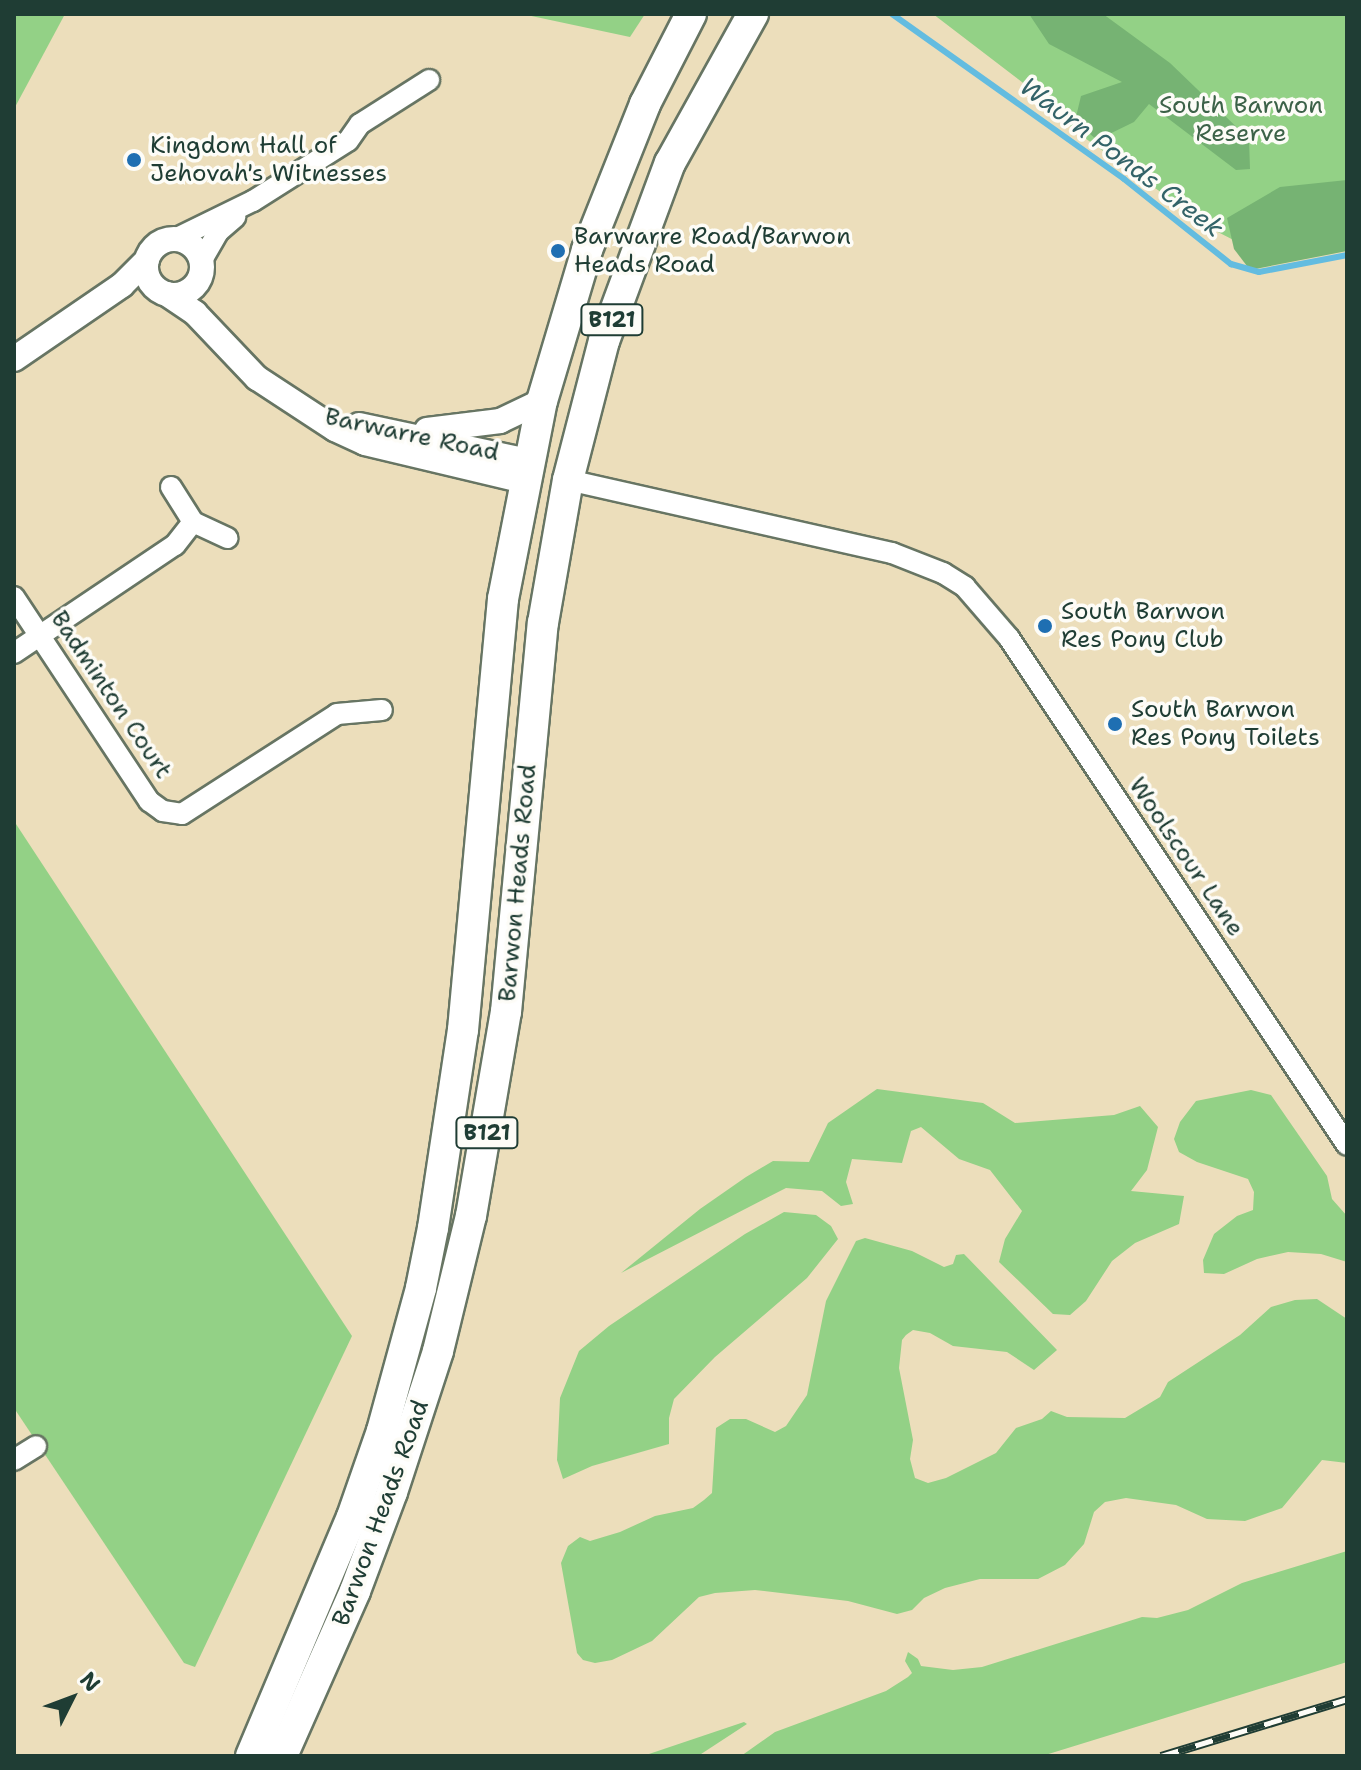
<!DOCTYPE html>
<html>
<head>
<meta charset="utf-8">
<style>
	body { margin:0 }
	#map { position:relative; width:1361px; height:1770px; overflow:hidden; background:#ecdebb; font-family:"Shantell Sans",sans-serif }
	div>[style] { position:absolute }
	.green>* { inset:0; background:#93d186 }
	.forest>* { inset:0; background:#76b373 }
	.stream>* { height:6px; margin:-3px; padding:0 3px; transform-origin:3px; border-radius:3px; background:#63bce0 }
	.roads { filter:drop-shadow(2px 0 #677563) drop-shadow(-2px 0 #677563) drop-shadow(0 2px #677563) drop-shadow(0 -2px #677563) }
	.minor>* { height:20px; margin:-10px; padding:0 10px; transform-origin:10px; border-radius:10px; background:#fff }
	.tertiary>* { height:24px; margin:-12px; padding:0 12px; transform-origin:12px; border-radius:12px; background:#fff }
	.tertiary>.ring { margin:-12px; padding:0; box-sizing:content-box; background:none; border:24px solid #fff; border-radius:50% }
	.primary>* { height:30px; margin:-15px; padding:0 15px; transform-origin:15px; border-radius:15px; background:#fff }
	.rail>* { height:9px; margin-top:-4.5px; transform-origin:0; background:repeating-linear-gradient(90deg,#fdfcf7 0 18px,#1f3d34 0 36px); box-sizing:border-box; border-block:2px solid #1f3d34 }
	.dots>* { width:22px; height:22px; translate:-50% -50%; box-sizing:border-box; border:4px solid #fdfcf7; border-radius:50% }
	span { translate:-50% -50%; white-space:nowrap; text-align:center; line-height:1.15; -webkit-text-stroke:7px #fdfcf7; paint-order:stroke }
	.shield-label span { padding:2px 6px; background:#fdfcf7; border:2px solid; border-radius:6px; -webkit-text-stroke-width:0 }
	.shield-label { font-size:22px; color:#1f3d34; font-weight:700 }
	.park-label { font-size:24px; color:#3c6248 }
	.poi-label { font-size:24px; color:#1f3d34 }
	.left { translate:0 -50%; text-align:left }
	.street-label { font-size:24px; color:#1f3d34 }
	.water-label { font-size:26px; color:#336368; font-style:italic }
	.frame { position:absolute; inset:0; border:16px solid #1f3d34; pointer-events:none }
	.north { position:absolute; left:32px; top:1658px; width:80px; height:80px; -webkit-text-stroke:6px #fdfcf7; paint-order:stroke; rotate:48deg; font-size:22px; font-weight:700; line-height:32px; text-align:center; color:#1f3d34 }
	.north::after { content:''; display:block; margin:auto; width:28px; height:36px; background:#1f3d34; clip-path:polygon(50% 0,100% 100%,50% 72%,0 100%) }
</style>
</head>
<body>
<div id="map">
	<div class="green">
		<i style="clip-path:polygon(14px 14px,65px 14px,14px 109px)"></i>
		<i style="clip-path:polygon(522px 14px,645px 14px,630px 37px)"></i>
		<i style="clip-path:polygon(933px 14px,1347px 14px,1347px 232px,1251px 249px,1214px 230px,1075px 131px,1043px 98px)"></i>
		<i style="clip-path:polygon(14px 821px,352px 1336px,195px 1667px,184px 1663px,14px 1408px)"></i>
		<i style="clip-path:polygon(877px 1089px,983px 1103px,1015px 1123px,1114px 1115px,1140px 1106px,1158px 1127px,1147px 1170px,1131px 1191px,1184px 1196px,1179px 1224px,1135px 1243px,1112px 1261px,1086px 1301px,1070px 1315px,1053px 1314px,999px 1262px,1005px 1239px,1022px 1211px,990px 1170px,959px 1159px,921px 1127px,911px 1131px,902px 1163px,852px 1159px,846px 1182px,853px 1204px,841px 1206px,822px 1191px,786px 1188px,621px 1273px,700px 1209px,746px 1177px,773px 1161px,809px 1162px,828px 1123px)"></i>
		<i style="clip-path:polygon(1251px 1090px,1271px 1095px,1327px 1176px,1332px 1199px,1347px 1216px,1347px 1262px,1321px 1254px,1288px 1252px,1257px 1259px,1224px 1274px,1204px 1273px,1203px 1260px,1214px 1234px,1237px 1216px,1253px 1210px,1254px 1192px,1248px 1179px,1197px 1162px,1179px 1152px,1174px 1139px,1180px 1122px,1196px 1101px)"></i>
		<i style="clip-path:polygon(784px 1212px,816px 1215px,831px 1226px,838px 1239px,807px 1278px,715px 1357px,674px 1399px,669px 1418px,669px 1444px,592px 1466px,563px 1479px,557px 1460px,560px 1398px,579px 1351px,609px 1326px,745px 1234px)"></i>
		<i style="clip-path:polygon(865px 1238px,912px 1251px,944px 1267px,953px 1264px,956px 1255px,964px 1254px,1057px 1350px,1034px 1370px,1007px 1352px,953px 1346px,930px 1333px,913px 1330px,906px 1335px,902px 1340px,899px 1368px,913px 1440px,910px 1459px,915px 1478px,928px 1483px,946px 1478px,996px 1453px,1016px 1428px,1042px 1419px,1051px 1411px,1067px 1417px,1125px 1418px,1160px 1397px,1168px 1382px,1240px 1335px,1271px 1307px,1295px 1300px,1317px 1299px,1347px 1319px,1347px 1463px,1322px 1460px,1282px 1508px,1245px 1521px,1207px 1519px,1176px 1505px,1126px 1498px,1105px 1502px,1094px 1512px,1084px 1544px,1065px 1565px,1038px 1579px,980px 1579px,945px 1588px,924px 1598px,912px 1610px,897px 1614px,848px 1601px,755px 1590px,715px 1593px,699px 1597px,652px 1641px,612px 1660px,595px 1663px,583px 1660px,577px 1653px,561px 1563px,568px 1546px,580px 1537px,590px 1541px,620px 1532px,655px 1516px,693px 1508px,704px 1500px,712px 1493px,716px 1428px,730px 1419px,746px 1419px,775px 1432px,786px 1426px,807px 1395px,826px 1301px,856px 1241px)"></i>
		<i style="clip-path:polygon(1347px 1551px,1347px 1662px,1042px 1756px,741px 1756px,775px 1732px,886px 1691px,908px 1677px,912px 1673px,905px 1661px,908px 1652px,918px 1659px,921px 1666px,953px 1670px,982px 1667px,1142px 1617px,1157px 1618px,1188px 1610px,1242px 1583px)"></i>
		<i style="clip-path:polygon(744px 1722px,747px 1724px,698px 1756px,643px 1756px)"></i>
	</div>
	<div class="forest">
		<i style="clip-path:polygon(1029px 14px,1103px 14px,1170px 63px,1249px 139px,1250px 169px,1236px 170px,1149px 104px,1134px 122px,1097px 140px,1075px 121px,1081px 96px,1122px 82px,1049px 44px)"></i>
		<i style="clip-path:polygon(1347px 180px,1347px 251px,1250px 270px,1234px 249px,1227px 218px,1280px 187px)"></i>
	</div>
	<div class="stream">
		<i style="left:892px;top:14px;width:285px;rotate:35.4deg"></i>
		<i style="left:1124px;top:179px;width:137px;rotate:38.5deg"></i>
		<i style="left:1231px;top:264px;width:29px;rotate:16deg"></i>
		<i style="left:1259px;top:272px;width:90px;rotate:-10.9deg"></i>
	</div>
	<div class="roads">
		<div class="minor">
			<i style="left:175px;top:239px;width:87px;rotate:-26deg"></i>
			<i style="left:253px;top:201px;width:112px;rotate:-32.3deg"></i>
			<i style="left:348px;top:141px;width:21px;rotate:-55deg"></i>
			<i style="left:360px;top:124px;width:82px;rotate:-32.5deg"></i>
			<i style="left:202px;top:260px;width:32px;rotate:-60deg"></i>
			<i style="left:218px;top:232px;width:23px;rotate:-41deg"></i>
			<i style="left:568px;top:480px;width:332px;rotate:12.7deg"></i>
			<i style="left:892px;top:553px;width:55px;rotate:21.4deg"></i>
			<i style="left:943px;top:573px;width:26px;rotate:32deg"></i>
			<i style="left:965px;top:587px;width:67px;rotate:49.2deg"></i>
			<i style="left:1009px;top:638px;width:609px;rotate:56.31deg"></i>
			<i style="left:171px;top:487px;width:41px;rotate:57.8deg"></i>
			<i style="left:193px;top:522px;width:38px;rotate:25deg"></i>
			<i style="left:14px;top:597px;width:245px;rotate:56.5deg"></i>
			<i style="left:149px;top:801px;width:17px;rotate:36deg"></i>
			<i style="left:163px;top:811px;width:19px;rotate:9deg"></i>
			<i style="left:182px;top:814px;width:184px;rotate:-32.8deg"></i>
			<i style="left:337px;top:714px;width:45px;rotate:-5.1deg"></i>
			<i style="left:14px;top:653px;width:194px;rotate:-33.9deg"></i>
			<i style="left:175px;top:545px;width:29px;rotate:-52deg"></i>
			<i style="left:14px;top:1460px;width:26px;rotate:-32deg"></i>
		</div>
		<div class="tertiary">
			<i class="ring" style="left:146px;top:239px;width:32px;height:32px"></i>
			<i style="left:167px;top:294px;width:34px;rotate:34deg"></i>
			<i style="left:195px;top:313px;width:90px;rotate:46.4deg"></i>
			<i style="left:257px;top:378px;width:93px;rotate:33.2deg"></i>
			<i style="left:335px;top:429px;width:33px;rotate:25deg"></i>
			<i style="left:365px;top:443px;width:163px;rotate:13.4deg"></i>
			<i style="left:14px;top:359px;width:131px;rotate:-34.4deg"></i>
			<i style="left:122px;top:285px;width:35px;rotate:-45deg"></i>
			<i style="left:359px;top:425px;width:174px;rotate:12deg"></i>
			<i style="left:427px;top:430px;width:74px;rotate:-7deg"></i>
			<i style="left:500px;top:421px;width:47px;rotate:-25.5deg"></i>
		</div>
		<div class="primary">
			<i style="left:251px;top:1756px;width:259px;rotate:-67.1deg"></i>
			<i style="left:352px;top:1517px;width:91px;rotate:-70.8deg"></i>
			<i style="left:382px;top:1431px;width:148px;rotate:-74.7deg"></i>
			<i style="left:421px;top:1288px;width:61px;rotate:-78.7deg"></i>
			<i style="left:433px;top:1228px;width:200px;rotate:-81.4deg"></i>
			<i style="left:463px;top:1030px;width:433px;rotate:-84.7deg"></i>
			<i style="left:503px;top:599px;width:202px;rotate:-78.9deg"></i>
			<i style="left:542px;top:401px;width:158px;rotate:-73.4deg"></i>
			<i style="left:587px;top:250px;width:157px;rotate:-68.3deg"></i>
			<i style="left:645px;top:104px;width:101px;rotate:-62.9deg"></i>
			<i style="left:282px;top:1756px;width:180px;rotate:-66.1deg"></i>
			<i style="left:355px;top:1591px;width:106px;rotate:-69.5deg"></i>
			<i style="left:392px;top:1492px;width:148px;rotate:-71.9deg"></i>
			<i style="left:438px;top:1351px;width:139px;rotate:-76.3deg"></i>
			<i style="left:471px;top:1216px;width:207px;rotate:-80.3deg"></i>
			<i style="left:506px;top:1012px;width:391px;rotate:-84.6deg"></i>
			<i style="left:543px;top:623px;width:145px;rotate:-80.1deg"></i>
			<i style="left:568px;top:480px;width:144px;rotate:-75.5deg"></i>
			<i style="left:604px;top:341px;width:190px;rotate:-69.7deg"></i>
			<i style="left:670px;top:163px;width:171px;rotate:-60.9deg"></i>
		</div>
	</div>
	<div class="rail">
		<i style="left:1161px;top:1756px;width:195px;rotate:-17deg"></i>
	</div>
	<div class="dots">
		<i style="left:134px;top:160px;background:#1f6fb2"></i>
		<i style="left:558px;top:251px;background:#1f6fb2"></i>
		<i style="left:1045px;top:626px;background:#1f6fb2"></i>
		<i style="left:1115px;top:724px;background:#1f6fb2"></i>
	</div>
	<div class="shield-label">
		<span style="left:612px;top:320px">B121</span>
		<span style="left:487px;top:1133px">B121</span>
	</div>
	<div class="park-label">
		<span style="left:1241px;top:120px">South Barwon<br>Reserve</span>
	</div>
	<div class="poi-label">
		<span class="left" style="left:150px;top:160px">Kingdom Hall of<br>Jehovah's Witnesses</span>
		<span class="left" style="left:574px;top:251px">Barwarre Road/Barwon<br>Heads Road</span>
		<span class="left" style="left:1061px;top:626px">South Barwon<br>Res Pony Club</span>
		<span class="left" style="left:1131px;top:724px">South Barwon<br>Res Pony Toilets</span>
	</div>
	<div class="street-label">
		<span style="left:412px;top:435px;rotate:12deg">Barwarre Road</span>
		<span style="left:111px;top:695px;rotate:56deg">Badminton Court</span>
		<span style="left:1186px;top:857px;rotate:56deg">Woolscour Lane</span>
		<span style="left:518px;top:883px;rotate:-85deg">Barwon Heads Road</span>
		<span style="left:381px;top:1513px;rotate:-70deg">Barwon Heads Road</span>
	</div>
	<div class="water-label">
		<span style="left:1122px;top:157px;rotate:37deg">Waurn Ponds Creek</span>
	</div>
	<div class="frame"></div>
	<div class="north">N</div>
</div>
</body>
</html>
